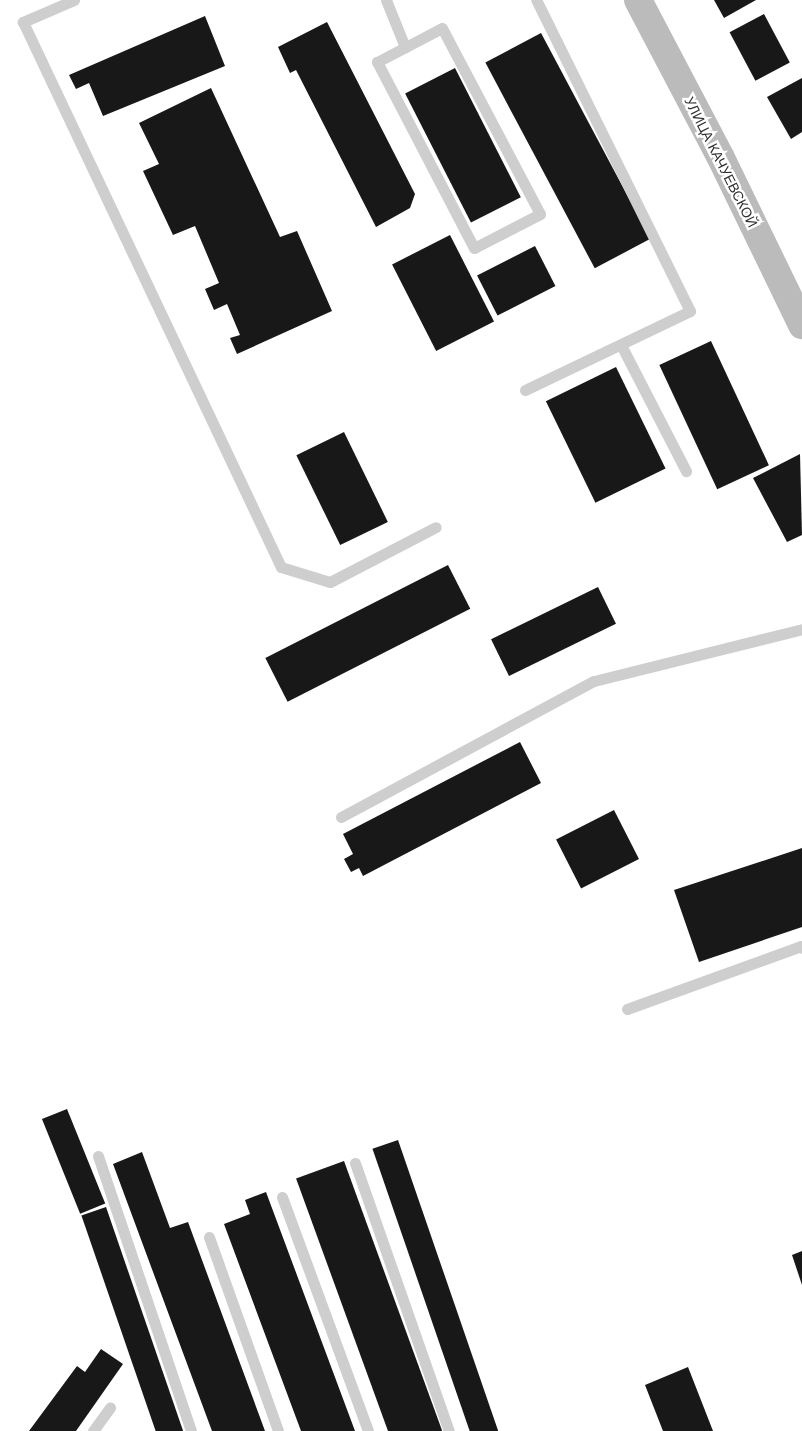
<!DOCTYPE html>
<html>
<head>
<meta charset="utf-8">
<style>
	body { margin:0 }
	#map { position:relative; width:802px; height:1431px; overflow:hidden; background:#fff; font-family:"Work Sans",sans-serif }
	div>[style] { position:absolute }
	.building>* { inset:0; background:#181818; transform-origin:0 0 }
	.lane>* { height:11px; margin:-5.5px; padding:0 5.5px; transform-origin:5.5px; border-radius:5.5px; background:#cecece }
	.secondary>* { height:28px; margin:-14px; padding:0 14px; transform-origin:14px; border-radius:14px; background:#bbb }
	span { translate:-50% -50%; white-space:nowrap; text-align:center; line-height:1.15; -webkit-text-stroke:5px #fff; paint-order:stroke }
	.street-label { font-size:14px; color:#313131 }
</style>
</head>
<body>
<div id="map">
	<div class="building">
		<i style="clip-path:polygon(714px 0,756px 0,724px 18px)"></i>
		<i style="left:764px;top:14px;width:55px;height:39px;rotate:62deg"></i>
		<i style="clip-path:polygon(205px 16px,225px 66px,103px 116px,89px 83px,76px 89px,69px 75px)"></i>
		<i style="clip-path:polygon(327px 22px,415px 194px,410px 208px,376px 227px,296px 70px,290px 73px,278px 47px)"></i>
		<i style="left:541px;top:33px;width:233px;height:63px;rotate:62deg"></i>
		<i style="left:455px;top:68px;width:145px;height:56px;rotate:63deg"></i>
		<i style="clip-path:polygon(802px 78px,802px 132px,791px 139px,767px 97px)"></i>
		<i style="clip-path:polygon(211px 88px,280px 237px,297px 231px,332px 311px,237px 354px,230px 338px,240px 335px,227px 304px,214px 310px,205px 289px,219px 283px,195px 226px,173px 235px,143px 171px,159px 164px,139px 123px)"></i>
		<i style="left:450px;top:235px;width:97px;height:65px;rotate:63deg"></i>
		<i style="left:535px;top:246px;width:45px;height:65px;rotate:63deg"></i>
		<i style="left:711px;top:341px;width:137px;height:57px;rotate:65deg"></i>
		<i style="left:616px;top:367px;width:113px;height:78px;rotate:64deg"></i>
		<i style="left:344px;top:432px;width:100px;height:53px;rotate:64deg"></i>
		<i style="clip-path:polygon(800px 454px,802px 535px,787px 542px,753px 478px)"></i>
		<i style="left:448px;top:565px;width:49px;height:205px;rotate:63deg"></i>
		<i style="left:598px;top:587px;width:41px;height:119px;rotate:64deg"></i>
		<i style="clip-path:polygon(520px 742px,541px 783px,363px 876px,359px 868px,351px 872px,344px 859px,353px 854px,343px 834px)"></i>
		<i style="left:614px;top:810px;width:55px;height:65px;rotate:63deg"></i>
		<i style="clip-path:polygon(802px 848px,802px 927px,699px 962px,674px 890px)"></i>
		<i style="left:67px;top:1109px;width:102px;height:27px;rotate:68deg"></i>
		<i style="left:398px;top:1140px;width:308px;height:27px;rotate:71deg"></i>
		<i style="clip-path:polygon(142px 1152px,170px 1228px,188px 1222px,265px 1431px,212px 1431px,113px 1164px)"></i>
		<i style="left:344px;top:1161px;width:287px;height:51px;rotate:70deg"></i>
		<i style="clip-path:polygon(266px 1192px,355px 1431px,301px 1431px,224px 1224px,250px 1214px,245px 1200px)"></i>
		<i style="left:106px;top:1207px;width:237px;height:26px;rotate:71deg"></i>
		<i style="clip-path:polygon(802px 1251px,802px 1285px,792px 1255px)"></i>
		<i style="clip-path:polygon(101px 1349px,123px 1364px,76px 1431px,29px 1431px,77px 1366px,85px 1372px)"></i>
		<i style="clip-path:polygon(688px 1367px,713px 1431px,663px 1431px,645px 1385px)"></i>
	</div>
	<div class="lane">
		<i style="left:74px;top:0;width:56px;rotate:156.7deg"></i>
		<i style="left:23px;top:22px;width:603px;rotate:64.67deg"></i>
		<i style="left:281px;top:567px;width:51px;rotate:17deg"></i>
		<i style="left:330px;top:582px;width:119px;rotate:-27.4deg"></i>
		<i style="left:386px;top:0;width:51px;rotate:68deg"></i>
		<i style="left:442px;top:28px;width:210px;rotate:62.2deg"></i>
		<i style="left:540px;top:214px;width:74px;rotate:152.7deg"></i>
		<i style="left:474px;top:248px;width:210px;rotate:-117.5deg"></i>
		<i style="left:377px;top:62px;width:73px;rotate:-27.6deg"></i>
		<i style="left:621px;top:345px;width:142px;rotate:62.7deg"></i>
		<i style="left:525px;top:390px;width:183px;rotate:-25.6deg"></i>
		<i style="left:690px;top:311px;width:347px;rotate:-116.3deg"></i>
		<i style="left:341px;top:817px;width:287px;rotate:-28.3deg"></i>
		<i style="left:594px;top:681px;width:214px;rotate:-14deg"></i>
		<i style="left:627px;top:1009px;width:185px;rotate:-19.9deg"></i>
		<i style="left:801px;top:946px;width:2px;rotate:63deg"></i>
		<i style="left:98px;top:1156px;width:290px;rotate:71.3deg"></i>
		<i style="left:355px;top:1163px;width:284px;rotate:70.7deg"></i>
		<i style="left:282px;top:1197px;width:249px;rotate:69.8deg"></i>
		<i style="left:209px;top:1237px;width:206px;rotate:70.4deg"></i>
		<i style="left:93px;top:1431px;width:29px;rotate:-54deg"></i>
	</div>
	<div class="secondary">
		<i style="left:638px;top:0;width:178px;rotate:62.3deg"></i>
		<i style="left:721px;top:158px;width:186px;rotate:64.1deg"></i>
	</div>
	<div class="street-label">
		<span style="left:721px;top:162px;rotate:63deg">УЛИЦА КАЧУЕВСКОЙ</span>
	</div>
</div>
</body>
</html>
